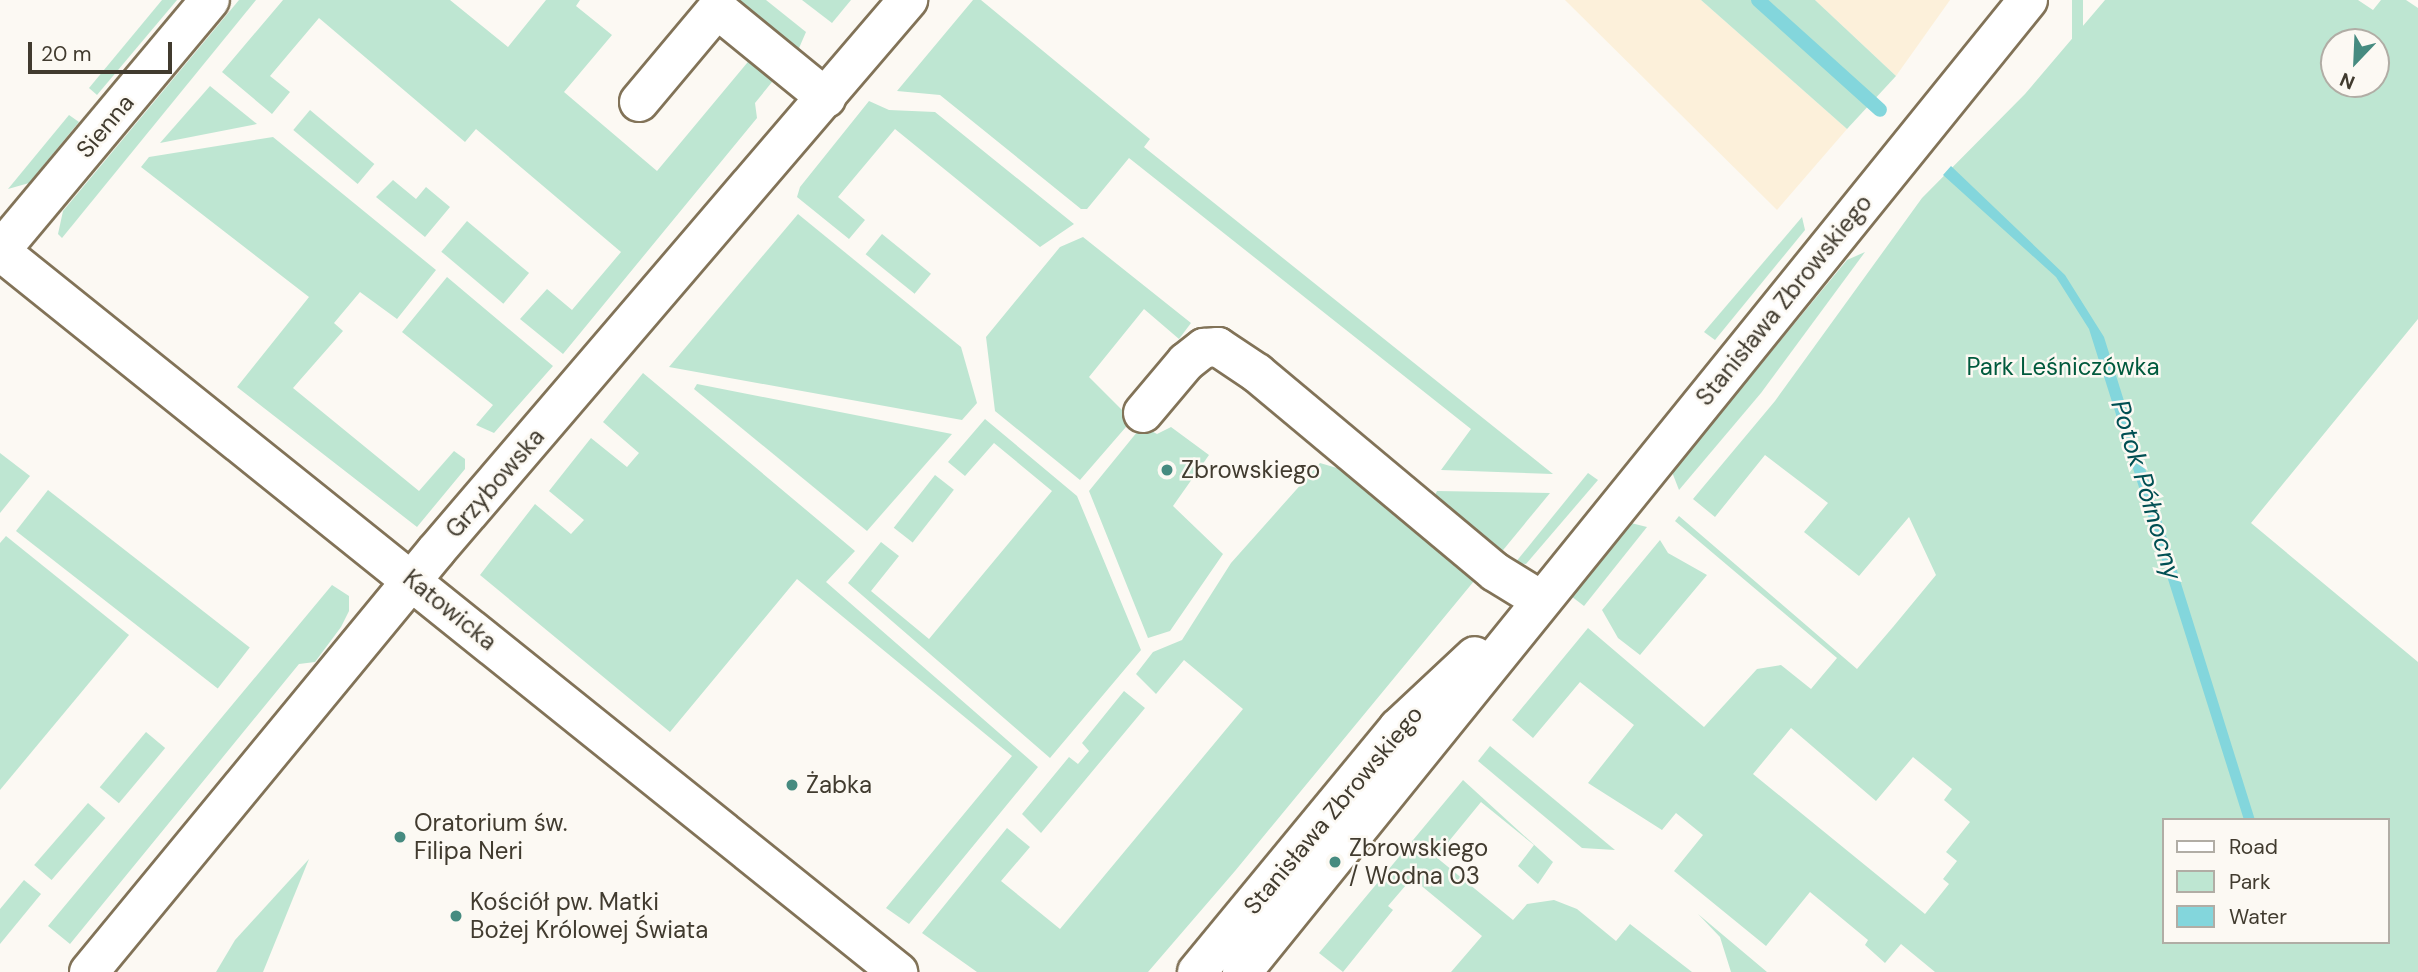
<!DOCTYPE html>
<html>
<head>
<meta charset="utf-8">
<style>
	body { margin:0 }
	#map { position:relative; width:2418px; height:972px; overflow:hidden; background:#fcf9f3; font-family:"DM Sans",sans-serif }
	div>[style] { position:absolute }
	.built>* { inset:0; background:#fcf0da }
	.green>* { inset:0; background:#bee6d2; transform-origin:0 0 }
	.water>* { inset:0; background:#83d6dc }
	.stream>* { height:14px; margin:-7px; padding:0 7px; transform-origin:7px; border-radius:7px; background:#83d6dc }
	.roads { filter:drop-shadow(2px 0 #827358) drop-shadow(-2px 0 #827358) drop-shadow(0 2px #827358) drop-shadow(0 -2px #827358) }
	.minor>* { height:38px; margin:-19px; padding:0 19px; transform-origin:19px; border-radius:19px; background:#fff }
	.dots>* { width:19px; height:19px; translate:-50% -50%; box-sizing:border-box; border:4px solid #fcf9f3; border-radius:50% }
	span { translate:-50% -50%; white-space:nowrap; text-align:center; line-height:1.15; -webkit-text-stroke:5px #fcf9f3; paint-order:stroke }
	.street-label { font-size:24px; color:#413b2f }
	.park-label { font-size:24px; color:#005a3d }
	.poi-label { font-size:24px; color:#413b2f }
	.left { translate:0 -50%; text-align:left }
	.water-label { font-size:26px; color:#004f53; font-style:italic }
	.legend { position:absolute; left:2162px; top:818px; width:228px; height:126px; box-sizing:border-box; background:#fcf9f3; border:2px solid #b1ada5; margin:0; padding:9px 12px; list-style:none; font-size:21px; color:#413b2f }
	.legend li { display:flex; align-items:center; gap:14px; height:35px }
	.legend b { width:35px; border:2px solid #b1ada5 }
	.north { position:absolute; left:2320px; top:28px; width:70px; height:70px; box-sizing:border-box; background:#fcf9f3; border:2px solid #b1ada5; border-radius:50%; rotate:203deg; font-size:19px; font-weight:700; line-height:28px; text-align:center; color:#413b2f }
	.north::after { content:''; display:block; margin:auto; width:24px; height:32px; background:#468b80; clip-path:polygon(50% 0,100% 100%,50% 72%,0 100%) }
	.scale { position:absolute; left:28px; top:42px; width:144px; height:32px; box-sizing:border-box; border:4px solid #413b2f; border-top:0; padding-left:9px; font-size:21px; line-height:24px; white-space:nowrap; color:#413b2f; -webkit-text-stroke:5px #fcf9f3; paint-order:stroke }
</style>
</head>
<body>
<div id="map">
	<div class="built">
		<i style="clip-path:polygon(1565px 0,1701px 0,1847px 129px,1777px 210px)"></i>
		<i style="clip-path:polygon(1815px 0,1950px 0,1896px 76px)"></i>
	</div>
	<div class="green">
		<i style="clip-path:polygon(162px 0,177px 0,97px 95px,89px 88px)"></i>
		<i style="clip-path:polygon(239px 0,256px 0,62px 238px,58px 234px,63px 211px)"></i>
		<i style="clip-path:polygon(283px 0,450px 0,508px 47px,546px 0,580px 0,576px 6px,612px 35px,564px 92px,657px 171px,752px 57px,771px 73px,772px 82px,755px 103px,757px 118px,563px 354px,520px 319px,547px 289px,572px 310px,621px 252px,476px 129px,465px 142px,319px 18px,270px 76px,290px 92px,272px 114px,222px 72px)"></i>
		<i style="clip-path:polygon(725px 0,766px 0,806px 32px,796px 55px)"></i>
		<i style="clip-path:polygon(802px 0,851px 0,832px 23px)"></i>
		<i style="clip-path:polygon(973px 0,981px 0,1150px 139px,1144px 147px,1553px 474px,1441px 470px,1471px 429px,1129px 158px,1087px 209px,1081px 209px,940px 95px,897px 91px)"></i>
		<i style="clip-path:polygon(1701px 0,1815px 0,1896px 76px,1847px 129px)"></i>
		<i style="left:2072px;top:0;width:11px;height:106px"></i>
		<i style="clip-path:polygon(evenodd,2105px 0,2358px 0,2373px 10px,2381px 0,2406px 0,2418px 8px,2418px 319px,2251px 523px,2418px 662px,2418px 972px,1935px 972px,1901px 944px,1885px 963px,1865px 945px,1868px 940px,1810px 892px,1766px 946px,1674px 871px,1703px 835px,1676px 813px,1662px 830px,1588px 783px,1634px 725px,1580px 682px,1533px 738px,1512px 720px,1588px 628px,1704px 727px,1757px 669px,1781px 665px,1811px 689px,1837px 658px,1675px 521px,1679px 516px,1857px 669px,1893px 627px,1936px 575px,1909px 517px,1859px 576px,1804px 532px,1828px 503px,1765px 455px,1715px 517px,1693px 499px,1775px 401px,1922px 198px,2025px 94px,2105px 0,2334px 42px,2376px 42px,2376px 84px,2334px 84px,2334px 42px,2105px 0,1791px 728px,1876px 801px,1913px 757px,1952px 789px,1944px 800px,1970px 822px,1946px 852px,1957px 861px,1943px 879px,1949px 884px,1925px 914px,1753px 774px,1791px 728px,2105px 0,2164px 820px,2388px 820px,2388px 942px,2164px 942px,2164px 820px)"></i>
		<i style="clip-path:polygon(210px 86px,257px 124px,160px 143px)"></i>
		<i style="clip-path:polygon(869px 101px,889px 110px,935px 112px,1074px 224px,1040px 247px,895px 129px,838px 197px,865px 220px,849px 239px,797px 197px,800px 187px)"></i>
		<i style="left:310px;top:110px;width:84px;height:26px;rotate:40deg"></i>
		<i style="clip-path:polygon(69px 115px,79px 122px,29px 183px,8px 189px)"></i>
		<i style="clip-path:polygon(273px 137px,436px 270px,397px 319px,360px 292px,334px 323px,343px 331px,293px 388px,419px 491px,454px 451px,465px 459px,465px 469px,417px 527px,237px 387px,309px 297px,141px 167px,149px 157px)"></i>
		<i style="clip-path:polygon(393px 180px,416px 199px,426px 187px,450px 207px,425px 237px,376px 197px)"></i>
		<i style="clip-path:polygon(798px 214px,961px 347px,977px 403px,962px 420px,669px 367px)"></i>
		<i style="clip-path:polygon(1802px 217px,1805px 230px,1715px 340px,1704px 332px)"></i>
		<i style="left:467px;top:221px;width:81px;height:40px;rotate:40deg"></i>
		<i style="left:882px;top:234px;width:63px;height:26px;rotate:39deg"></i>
		<i style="clip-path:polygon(1083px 237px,1191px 323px,1179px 339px,1144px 309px,1089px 377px,1132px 420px,1080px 480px,995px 411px,986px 337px,1060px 247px)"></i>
		<i style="clip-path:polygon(1865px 252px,1761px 393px,1679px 490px,1672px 472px,1847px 260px)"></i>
		<i style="clip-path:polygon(447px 277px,553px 366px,494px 433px,476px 425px,493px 405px,402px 332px)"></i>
		<i style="clip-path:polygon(643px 373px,855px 551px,826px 582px,1038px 767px,909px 924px,886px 908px,1012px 756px,797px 579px,670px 732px,480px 575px,535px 504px,571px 534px,584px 520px,549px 491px,591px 438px,627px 467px,639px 453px,603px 422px)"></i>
		<i style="clip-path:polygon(697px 384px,952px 434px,867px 531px,694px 389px)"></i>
		<i style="clip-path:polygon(985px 419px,1077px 496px,1141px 650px,1050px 758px,848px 583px,881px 542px,899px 556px,871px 591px,929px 639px,1052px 491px,994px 443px,965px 476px,948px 462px)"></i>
		<i style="clip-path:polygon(1142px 426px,1157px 434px,1171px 427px,1209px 455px,1173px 506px,1223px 554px,1170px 631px,1148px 638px,1089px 491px)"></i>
		<i style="clip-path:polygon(0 453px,30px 476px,0 513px)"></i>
		<i style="clip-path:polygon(1320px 463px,1347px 471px,1479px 575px,1235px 871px,1148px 972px,977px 972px,922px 933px,1007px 828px,1030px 847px,1001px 881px,1060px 929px,1243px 709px,1184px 660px,1156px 694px,1136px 674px,1153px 652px,1182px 640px,1231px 563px)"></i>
		<i style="clip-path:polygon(1588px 473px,1598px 480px,1526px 564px,1515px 563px)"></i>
		<i style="left:935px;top:475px;width:24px;height:67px;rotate:38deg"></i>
		<i style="left:48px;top:490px;width:256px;height:52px;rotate:38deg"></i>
		<i style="clip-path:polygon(1437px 491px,1550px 493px,1499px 555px,1432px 502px)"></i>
		<i style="clip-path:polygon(1631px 523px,1647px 527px,1584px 606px,1571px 596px)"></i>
		<i style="clip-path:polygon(6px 536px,129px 635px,0 790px,0 543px)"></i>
		<i style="clip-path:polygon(1660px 540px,1668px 553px,1707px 575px,1640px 655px,1618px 638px,1602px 610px)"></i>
		<i style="clip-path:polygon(332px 585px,349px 596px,349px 611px,341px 627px,315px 662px,299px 664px,70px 944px,48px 926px)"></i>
		<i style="clip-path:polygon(1124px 691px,1145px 708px,1041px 833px,1022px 814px,1069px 757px,1078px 764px,1089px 751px,1082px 743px)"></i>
		<i style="left:146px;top:732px;width:25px;height:72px;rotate:40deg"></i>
		<i style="clip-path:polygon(1490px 746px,1615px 850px,1582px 848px,1478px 761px)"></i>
		<i style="clip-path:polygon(1463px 780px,1553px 862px,1538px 884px,1518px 866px,1534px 845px,1481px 802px,1436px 857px,1513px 920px,1527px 904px,1554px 900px,1577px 909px,1616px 941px,1630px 924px,1692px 972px,1451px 972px,1482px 936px,1412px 878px,1388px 906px,1393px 910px,1343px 972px,1319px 953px)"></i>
		<i style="left:88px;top:803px;width:23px;height:82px;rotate:41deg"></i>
		<i style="clip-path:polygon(309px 859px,263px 972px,216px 972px,235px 940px)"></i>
		<i style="clip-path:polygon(24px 880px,41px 894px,0 944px,0 909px)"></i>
		<i style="clip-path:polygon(1698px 914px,1767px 972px,1731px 972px,1720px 937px)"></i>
	</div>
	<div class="water">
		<i style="clip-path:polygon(1951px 166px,2065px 275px,2104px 337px,2255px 820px,2244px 820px,2089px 329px,2056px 277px,1943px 175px)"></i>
	</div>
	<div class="stream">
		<i style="left:1758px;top:0;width:164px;rotate:42deg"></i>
	</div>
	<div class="roads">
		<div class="minor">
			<i style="left:639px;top:102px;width:121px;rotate:-50deg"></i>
			<i style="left:717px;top:9px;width:141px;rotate:39.2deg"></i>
			<i style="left:0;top:251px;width:1152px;rotate:38.76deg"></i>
			<i style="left:0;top:251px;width:327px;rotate:-50.1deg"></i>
			<i style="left:1143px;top:413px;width:67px;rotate:-49.9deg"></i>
			<i style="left:1186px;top:362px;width:23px;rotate:-38deg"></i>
			<i style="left:1204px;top:348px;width:14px;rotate:-4deg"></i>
			<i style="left:1218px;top:347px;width:47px;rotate:33.7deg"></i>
			<i style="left:1257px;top:373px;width:310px;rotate:39.9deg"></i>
			<i style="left:1495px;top:572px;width:52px;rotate:31.5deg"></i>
			<i style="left:89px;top:972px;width:546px;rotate:-50.5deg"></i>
			<i style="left:436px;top:551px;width:726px;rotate:-49.42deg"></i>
			<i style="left:1197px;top:972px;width:316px;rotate:-50.5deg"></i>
			<i style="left:1398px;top:728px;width:105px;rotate:-43.1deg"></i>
			<i style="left:1242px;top:972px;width:1250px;rotate:-51.04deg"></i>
		</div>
	</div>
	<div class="dots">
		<i style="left:1167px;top:470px;background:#468b80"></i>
		<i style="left:792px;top:785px;background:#468b80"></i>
		<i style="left:400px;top:837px;background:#468b80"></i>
		<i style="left:1335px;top:862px;background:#468b80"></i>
		<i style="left:456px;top:916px;background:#468b80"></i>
	</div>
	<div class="street-label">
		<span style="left:105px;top:126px;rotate:-50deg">Sienna</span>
		<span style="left:1784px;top:300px;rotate:-51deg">Stanisława Zbrowskiego</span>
		<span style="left:495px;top:483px;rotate:-49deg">Grzybowska</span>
		<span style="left:450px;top:610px;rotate:39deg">Katowicka</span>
		<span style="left:1333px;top:810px;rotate:-50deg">Stanisława Zbrowskiego</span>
	</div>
	<div class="park-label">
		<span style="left:2063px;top:367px">Park Leśniczówka</span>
	</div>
	<div class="poi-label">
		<span class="left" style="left:1181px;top:470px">Zbrowskiego</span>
		<span class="left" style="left:806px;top:785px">Żabka</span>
		<span class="left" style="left:414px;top:837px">Oratorium św.<br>Filipa Neri</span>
		<span class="left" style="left:1349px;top:862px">Zbrowskiego<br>/ Wodna 03</span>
		<span class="left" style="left:470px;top:916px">Kościół pw. Matki<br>Bożej Królowej Świata</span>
	</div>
	<div class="water-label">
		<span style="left:2146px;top:490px;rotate:73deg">Potok Północny</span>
	</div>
	<ul class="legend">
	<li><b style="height:9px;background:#fff"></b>Road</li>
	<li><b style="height:19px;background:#bee6d2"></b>Park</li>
	<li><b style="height:19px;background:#83d6dc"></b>Water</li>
	</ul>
	<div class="north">N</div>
	<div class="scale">20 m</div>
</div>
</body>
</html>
